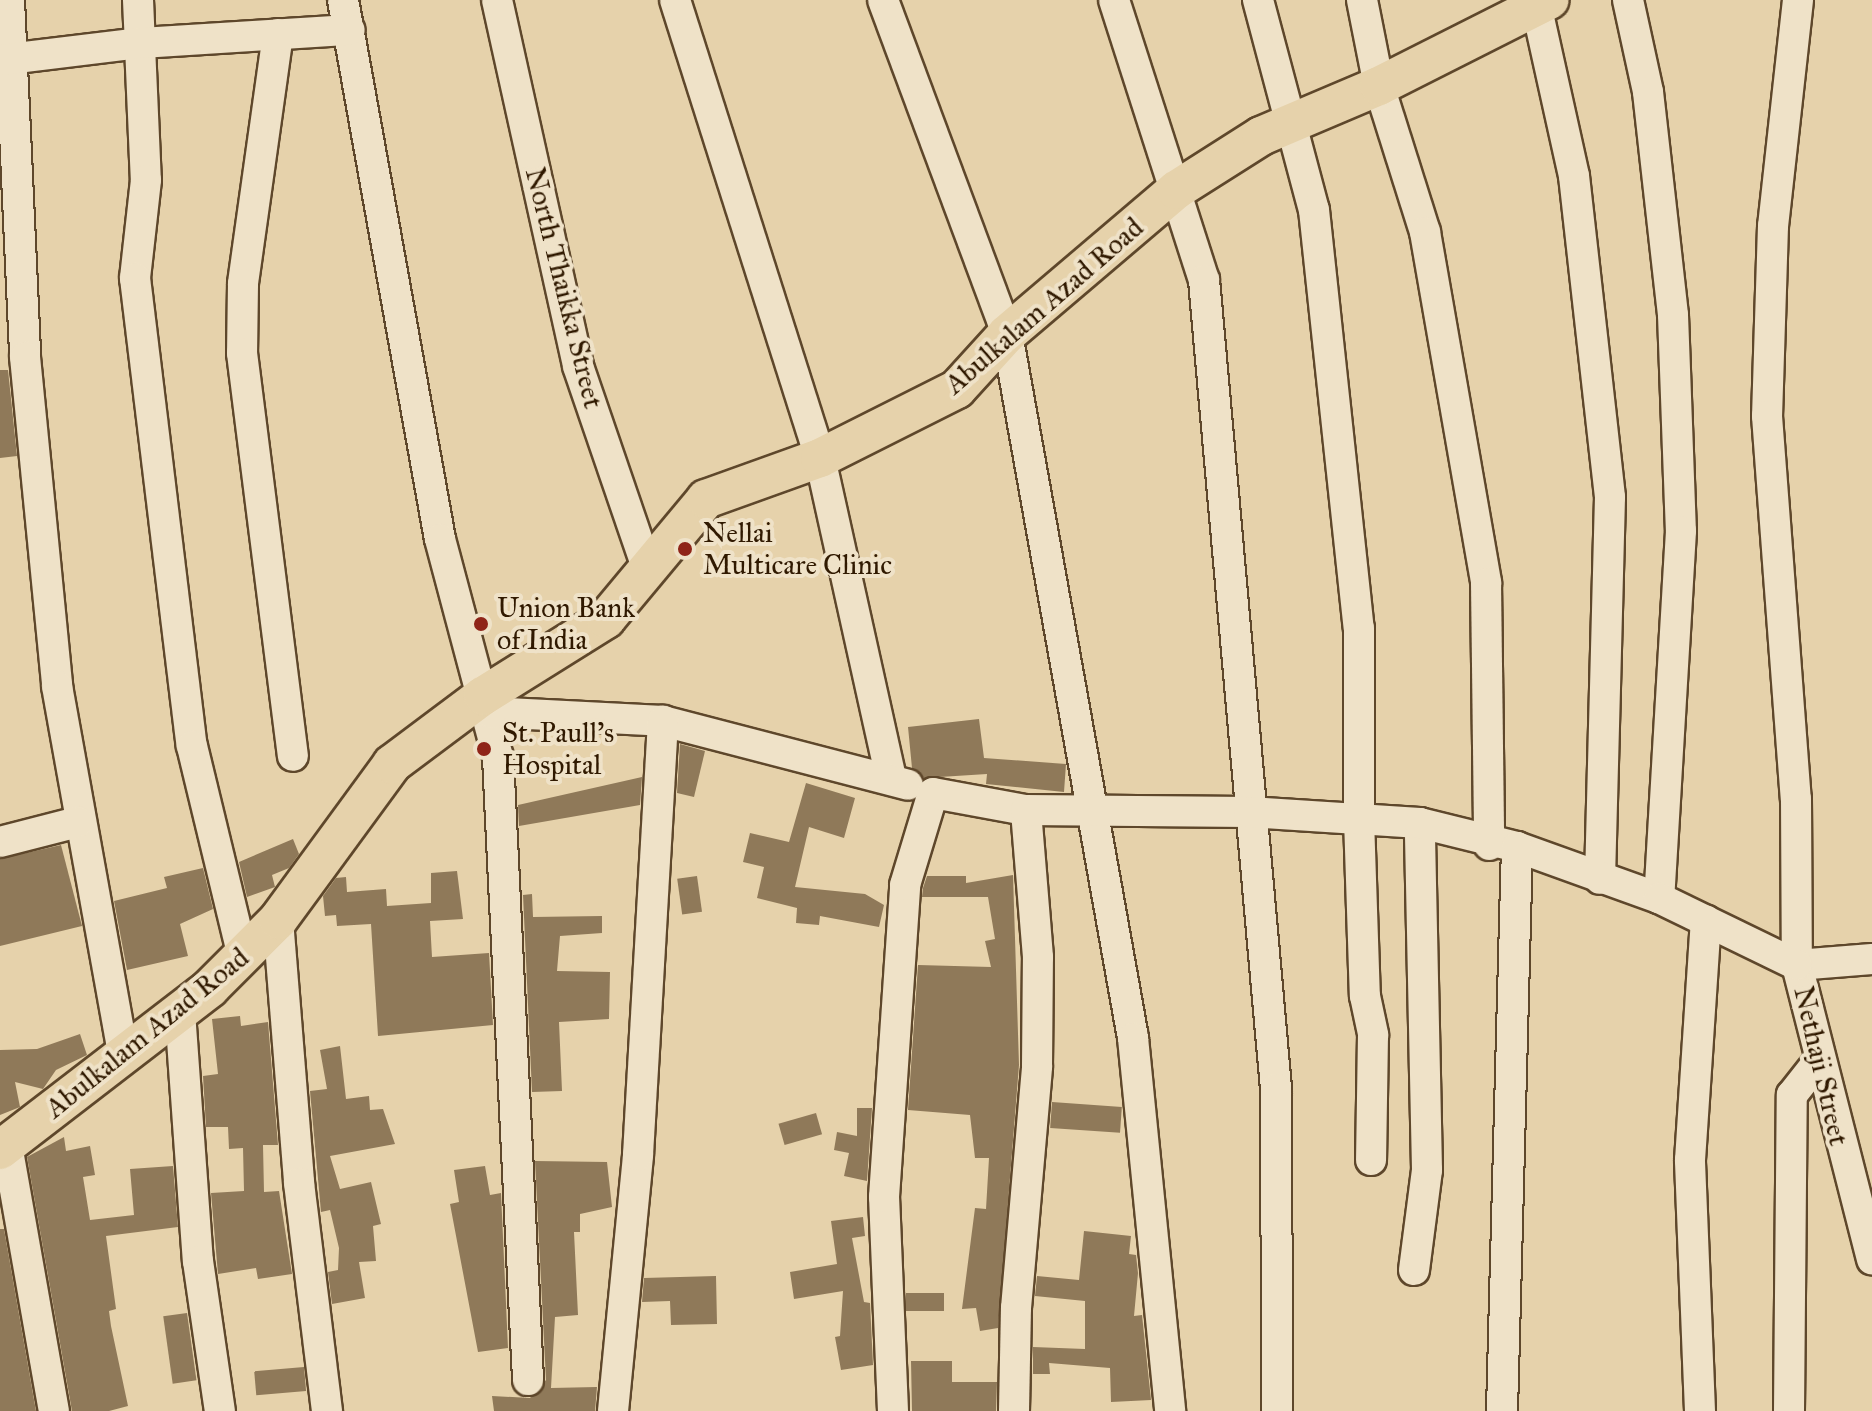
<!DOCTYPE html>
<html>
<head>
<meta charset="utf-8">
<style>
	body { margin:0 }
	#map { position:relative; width:1872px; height:1411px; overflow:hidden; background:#e6d2ab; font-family:"IM FELL Great Primer",serif }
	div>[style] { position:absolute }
	.building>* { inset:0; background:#8f7959; transform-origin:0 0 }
	.roads { filter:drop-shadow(2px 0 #5e472b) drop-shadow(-2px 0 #5e472b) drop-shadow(0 2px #5e472b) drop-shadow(0 -2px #5e472b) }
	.minor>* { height:30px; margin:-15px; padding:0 15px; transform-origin:15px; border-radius:15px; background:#efe2c8 }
	.major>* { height:38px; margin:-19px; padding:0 19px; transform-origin:19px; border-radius:19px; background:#e6d2ab }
	.dots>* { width:22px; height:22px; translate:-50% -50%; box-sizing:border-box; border:4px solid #efe2c8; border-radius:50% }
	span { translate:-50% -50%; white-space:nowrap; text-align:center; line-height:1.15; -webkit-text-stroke:8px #efe2c8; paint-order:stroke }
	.street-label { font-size:28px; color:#301900 }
	.poi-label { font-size:28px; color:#301900 }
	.left { translate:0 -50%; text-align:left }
</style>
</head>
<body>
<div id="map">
	<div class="building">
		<i style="clip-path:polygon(0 370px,8px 370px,17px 456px,0 458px)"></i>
		<i style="clip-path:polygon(979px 719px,984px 758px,1066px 764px,1064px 792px,986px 784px,987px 774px,924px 778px,912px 768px,908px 727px)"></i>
		<i style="clip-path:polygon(680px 744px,705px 751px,694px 797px,677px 793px)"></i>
		<i style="clip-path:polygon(642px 777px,640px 805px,519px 826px,518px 805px)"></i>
		<i style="clip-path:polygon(806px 783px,855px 798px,844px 838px,809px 827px,795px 887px,865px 894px,884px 905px,879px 927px,820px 916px,819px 925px,796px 923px,797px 908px,757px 898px,764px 867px,743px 862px,750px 833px,789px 842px)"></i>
		<i style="clip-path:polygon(293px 839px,299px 854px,289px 868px,272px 875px,275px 887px,247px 897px,239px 862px)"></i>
		<i style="clip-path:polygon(61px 845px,82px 926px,0 946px,0 859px)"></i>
		<i style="clip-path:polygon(203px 868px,213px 909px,180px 924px,188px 956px,127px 970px,114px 901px,167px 888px,164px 877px)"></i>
		<i style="clip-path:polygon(457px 871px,463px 919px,430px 921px,432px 957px,489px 953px,493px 1025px,378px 1036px,371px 924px,337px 926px,336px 915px,325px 916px,323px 896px,336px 878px,346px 877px,347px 892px,386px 889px,387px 906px,431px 903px,431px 873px)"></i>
		<i style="clip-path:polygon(1013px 875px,1019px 1065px,998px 1328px,980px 1331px,976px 1308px,962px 1309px,975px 1208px,986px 1209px,989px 1158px,975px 1158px,970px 1115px,908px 1110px,918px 965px,991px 967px,985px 941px,995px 939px,988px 897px,922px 897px,923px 888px,927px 876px,966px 876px,966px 883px)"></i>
		<i style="left:697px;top:876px;width:36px;height:20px;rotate:82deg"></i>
		<i style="clip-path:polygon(532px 894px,533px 917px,602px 916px,602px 933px,560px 936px,557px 971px,610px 972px,609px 1019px,559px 1022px,562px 1091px,532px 1092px,523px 895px)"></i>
		<i style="clip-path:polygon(240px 1016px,241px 1026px,268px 1022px,278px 1145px,263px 1145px,264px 1192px,279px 1191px,292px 1274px,258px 1279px,256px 1268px,218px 1274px,211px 1193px,244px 1191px,243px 1148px,229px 1149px,228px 1127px,206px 1127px,203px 1076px,218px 1074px,212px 1019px)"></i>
		<i style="clip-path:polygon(80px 1034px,87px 1055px,56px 1070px,43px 1089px,15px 1082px,20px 1107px,0 1115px,0 1050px,37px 1049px)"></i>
		<i style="clip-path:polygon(340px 1046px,346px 1099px,369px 1096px,370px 1110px,383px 1109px,395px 1144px,330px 1156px,340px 1189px,371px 1182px,381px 1224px,373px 1226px,376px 1261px,359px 1262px,365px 1298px,332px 1304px,328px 1272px,338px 1270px,339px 1248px,330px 1210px,321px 1212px,310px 1091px,327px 1089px,320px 1050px)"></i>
		<i style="left:1052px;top:1102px;width:70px;height:26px;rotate:4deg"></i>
		<i style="clip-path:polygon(857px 1108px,872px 1108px,867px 1181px,844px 1176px,849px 1153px,834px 1150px,837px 1132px,857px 1136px)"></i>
		<i style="left:816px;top:1113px;width:22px;height:39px;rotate:74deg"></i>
		<i style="clip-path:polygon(64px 1137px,66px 1151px,90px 1146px,95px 1175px,83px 1177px,90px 1220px,134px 1215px,130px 1169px,173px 1166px,178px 1227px,106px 1236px,116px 1309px,109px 1311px,111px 1326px,128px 1406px,109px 1411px,72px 1411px,27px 1157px)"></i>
		<i style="clip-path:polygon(535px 1161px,607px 1162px,612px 1207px,580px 1214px,580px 1232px,574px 1232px,578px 1315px,555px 1317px,551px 1388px,597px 1387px,595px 1411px,494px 1411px,492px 1396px,530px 1398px,546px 1380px)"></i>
		<i style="clip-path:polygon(485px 1166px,490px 1195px,501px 1193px,508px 1348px,478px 1352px,450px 1204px,459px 1202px,454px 1170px)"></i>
		<i style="clip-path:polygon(863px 1217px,865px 1236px,852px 1238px,864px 1302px,870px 1303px,873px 1365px,841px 1370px,835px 1337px,840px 1336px,843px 1291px,794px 1299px,790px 1272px,837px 1264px,831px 1221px)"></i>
		<i style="clip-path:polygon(0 1229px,4px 1229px,36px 1411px,0 1411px)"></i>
		<i style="clip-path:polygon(1084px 1231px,1131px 1236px,1129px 1254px,1136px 1255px,1138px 1273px,1134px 1316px,1142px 1315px,1151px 1400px,1111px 1402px,1110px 1368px,1049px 1363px,1050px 1374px,1033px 1374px,1033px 1347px,1085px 1349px,1085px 1301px,1035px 1296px,1037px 1276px,1079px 1280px)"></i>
		<i style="clip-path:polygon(716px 1276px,717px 1324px,671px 1325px,670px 1301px,642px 1302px,644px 1278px)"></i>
		<i style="left:944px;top:1293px;width:18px;height:38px;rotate:90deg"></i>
		<i style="left:187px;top:1313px;width:68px;height:24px;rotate:82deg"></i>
		<i style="clip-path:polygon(911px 1361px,952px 1361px,952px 1382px,997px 1382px,996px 1411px,912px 1411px)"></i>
		<i style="left:304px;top:1367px;width:24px;height:50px;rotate:85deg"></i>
	</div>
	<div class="roads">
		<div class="minor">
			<i style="left:9px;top:0;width:357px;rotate:87.4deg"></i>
			<i style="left:25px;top:357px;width:331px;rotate:84.4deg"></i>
			<i style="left:57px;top:686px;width:377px;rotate:79.8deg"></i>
			<i style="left:138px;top:0;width:180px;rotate:87.5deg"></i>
			<i style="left:146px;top:180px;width:99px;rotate:96.4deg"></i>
			<i style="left:135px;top:278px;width:471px;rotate:83.1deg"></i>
			<i style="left:192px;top:746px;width:217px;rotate:76.4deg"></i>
			<i style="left:343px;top:0;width:548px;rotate:79.8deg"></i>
			<i style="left:440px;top:539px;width:226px;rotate:75.1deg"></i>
			<i style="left:498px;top:757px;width:624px;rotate:87.24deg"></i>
			<i style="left:497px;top:0;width:375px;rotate:77.5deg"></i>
			<i style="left:578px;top:366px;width:217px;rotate:71.1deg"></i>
			<i style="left:675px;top:0;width:480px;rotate:72.4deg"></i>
			<i style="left:820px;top:458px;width:329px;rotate:77.5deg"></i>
			<i style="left:883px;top:0;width:356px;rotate:69.6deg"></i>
			<i style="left:1007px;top:334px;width:715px;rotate:79.85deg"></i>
			<i style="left:1133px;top:1038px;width:375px;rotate:84.3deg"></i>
			<i style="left:1114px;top:0;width:294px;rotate:72.2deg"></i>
			<i style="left:1204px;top:280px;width:812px;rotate:84.91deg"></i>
			<i style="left:1276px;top:1089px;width:322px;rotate:89.8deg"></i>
			<i style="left:1258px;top:0;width:217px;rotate:75.1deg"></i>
			<i style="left:1314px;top:210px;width:420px;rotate:83.9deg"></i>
			<i style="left:1359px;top:628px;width:191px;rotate:90deg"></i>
			<i style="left:1359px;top:819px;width:177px;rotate:88.1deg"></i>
			<i style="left:1365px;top:996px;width:40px;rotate:78deg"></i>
			<i style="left:1373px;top:1035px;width:125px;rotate:90.9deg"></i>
			<i style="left:1362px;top:0;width:88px;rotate:78.8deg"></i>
			<i style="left:1379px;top:86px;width:153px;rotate:72.5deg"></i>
			<i style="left:1425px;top:232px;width:356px;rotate:80.1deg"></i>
			<i style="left:1486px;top:583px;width:262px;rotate:89.3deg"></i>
			<i style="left:1535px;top:0;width:180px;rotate:77.5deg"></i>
			<i style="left:1574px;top:176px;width:323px;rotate:83.6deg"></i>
			<i style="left:1610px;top:497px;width:382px;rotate:91.5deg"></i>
			<i style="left:1628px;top:0;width:94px;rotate:77.7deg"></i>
			<i style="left:1648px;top:92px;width:224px;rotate:83.6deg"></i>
			<i style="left:1673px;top:315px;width:216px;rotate:87.9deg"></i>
			<i style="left:1681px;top:531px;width:368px;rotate:93.4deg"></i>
			<i style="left:1798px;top:0;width:227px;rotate:96.3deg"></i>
			<i style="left:1773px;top:226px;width:190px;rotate:91.8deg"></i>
			<i style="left:1767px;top:416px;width:384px;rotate:85.7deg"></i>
			<i style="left:1796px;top:799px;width:166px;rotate:89.7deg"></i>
			<i style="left:1797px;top:965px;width:304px;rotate:75.7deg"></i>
			<i style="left:278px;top:34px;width:252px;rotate:98deg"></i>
			<i style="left:243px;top:284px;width:69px;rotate:90.8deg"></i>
			<i style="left:242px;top:353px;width:406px;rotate:82.8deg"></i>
			<i style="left:0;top:60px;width:142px;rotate:-6.9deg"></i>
			<i style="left:141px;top:43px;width:209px;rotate:-3.6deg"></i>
			<i style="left:488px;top:712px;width:175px;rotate:2.9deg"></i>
			<i style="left:663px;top:721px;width:253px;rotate:14.6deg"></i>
			<i style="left:0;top:842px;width:81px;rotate:-14.4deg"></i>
			<i style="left:278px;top:920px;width:264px;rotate:85.4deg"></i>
			<i style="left:299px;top:1183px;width:230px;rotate:83deg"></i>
			<i style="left:1797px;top:965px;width:75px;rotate:-4.6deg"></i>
			<i style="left:180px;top:1012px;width:250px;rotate:85.9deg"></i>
			<i style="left:198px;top:1261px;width:152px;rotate:81.7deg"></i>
			<i style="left:7px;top:1145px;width:270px;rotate:80deg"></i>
			<i style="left:1414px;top:1270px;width:101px;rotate:-82.6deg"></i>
			<i style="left:1427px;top:1170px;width:347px;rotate:-91.2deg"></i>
			<i style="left:613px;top:1411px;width:257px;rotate:-84.4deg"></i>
			<i style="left:638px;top:1155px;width:435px;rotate:-86.7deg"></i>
			<i style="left:893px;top:1411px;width:214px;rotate:-92.4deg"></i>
			<i style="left:884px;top:1197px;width:313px;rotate:-86.1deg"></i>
			<i style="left:905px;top:885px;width:96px;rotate:-73.1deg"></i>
			<i style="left:933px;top:793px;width:95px;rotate:10.4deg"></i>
			<i style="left:1014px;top:1411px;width:103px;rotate:-88.9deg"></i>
			<i style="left:1016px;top:1308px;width:243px;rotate:-85deg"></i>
			<i style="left:1037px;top:1066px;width:109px;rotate:-89.5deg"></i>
			<i style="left:1038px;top:957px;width:147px;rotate:-94.7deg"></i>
			<i style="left:1026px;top:810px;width:223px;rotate:0.5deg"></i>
			<i style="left:1249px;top:812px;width:171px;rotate:3.7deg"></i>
			<i style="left:1420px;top:823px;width:100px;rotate:13.9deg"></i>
			<i style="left:1517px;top:847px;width:151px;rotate:19.8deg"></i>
			<i style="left:1659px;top:898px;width:153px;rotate:25.9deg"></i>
			<i style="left:1502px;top:1411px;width:564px;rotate:-88.48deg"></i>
			<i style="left:1700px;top:1411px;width:251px;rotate:-92.3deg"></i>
			<i style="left:1690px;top:1160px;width:240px;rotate:-86.2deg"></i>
			<i style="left:1789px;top:1411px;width:316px;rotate:-89.5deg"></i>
			<i style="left:1792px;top:1095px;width:42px;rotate:-51.8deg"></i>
		</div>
		<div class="major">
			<i style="left:0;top:1150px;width:265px;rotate:-37.6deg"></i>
			<i style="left:210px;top:988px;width:96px;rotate:-45deg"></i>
			<i style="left:278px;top:920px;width:193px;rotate:-53.8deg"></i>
			<i style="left:392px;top:764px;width:114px;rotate:-36.8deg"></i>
			<i style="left:483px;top:696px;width:145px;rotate:-32deg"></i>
			<i style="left:606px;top:619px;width:156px;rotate:-50.2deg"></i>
			<i style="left:706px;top:499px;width:121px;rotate:-19.8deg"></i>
			<i style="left:820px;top:458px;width:153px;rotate:-26.7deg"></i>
			<i style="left:957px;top:389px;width:74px;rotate:-47.7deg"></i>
			<i style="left:1007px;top:334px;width:222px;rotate:-40.4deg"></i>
			<i style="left:1176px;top:190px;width:101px;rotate:-32.4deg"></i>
			<i style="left:1261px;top:136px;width:128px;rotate:-23deg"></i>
			<i style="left:1379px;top:86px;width:191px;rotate:-26.8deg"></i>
		</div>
	</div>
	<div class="dots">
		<i style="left:685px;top:549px;background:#8f2418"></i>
		<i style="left:481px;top:624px;background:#8f2418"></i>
		<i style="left:484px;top:749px;background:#8f2418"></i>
	</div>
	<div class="street-label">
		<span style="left:564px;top:288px;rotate:76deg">North Thaikka Street</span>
		<span style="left:1044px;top:306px;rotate:-41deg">Abulkalam Azad Road</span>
		<span style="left:147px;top:1033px;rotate:-39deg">Abulkalam Azad Road</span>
		<span style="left:1821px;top:1066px;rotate:77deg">Nethaji Street</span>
	</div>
	<div class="poi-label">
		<span class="left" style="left:703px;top:549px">Nellai<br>Multicare Clinic</span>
		<span class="left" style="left:497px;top:624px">Union Bank<br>of India</span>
		<span class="left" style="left:502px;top:749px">St. Paull's<br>Hospital</span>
	</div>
</div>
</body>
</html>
